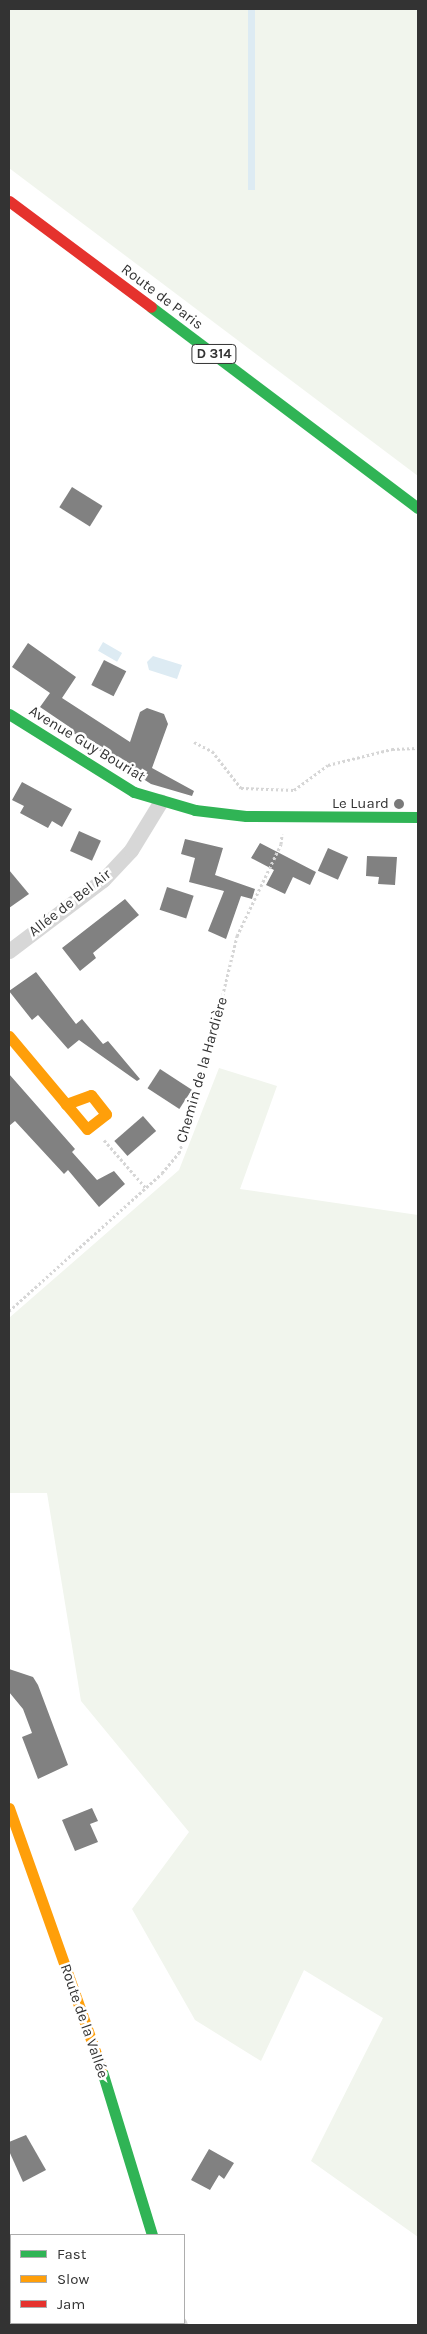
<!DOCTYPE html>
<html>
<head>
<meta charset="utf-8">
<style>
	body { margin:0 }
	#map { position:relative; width:427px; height:2334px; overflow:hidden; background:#fff; font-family:Karla,sans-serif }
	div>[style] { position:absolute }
	.green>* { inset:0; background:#f1f5ed }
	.water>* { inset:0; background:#ddebf3; transform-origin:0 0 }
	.building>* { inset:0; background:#818181; transform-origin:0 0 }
	.path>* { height:3px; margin-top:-1.5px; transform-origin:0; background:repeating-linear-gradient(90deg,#d6d6d6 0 2.5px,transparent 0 5px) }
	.street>* { height:15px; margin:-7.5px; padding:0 7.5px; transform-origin:7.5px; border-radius:7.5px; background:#d7d7d7 }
	.fast>* { height:11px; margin:-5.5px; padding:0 5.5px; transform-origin:5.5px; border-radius:5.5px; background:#30b455 }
	.slow>* { height:11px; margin:-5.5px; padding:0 5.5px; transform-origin:5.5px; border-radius:5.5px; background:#ff9f0a }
	.jam>* { height:11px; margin:-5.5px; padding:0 5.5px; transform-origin:5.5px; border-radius:5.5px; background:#e5322d }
	.dots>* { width:14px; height:14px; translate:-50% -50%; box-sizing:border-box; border:2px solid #fff; border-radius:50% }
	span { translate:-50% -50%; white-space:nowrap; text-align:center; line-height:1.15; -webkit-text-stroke:5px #fff; paint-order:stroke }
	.shield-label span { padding:1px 4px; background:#fff; border:1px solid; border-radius:4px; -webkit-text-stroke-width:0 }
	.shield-label { font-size:14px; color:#333; font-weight:700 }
	.street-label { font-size:15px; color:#333 }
	.poi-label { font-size:15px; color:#333 }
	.right { translate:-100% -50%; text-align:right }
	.frame { position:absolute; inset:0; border:10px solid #333; pointer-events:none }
	.legend { position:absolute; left:10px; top:2234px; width:175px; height:90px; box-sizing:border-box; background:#fff; border:1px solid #adadad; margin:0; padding:6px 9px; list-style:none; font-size:15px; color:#333 }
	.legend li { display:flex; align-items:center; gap:10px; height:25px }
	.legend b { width:25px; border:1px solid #adadad }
</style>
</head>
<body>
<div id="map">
	<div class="green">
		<i style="clip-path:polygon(9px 9px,418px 9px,418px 476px,9px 168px)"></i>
		<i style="clip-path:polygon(219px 1068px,277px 1086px,240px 1189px,418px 1215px,418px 2237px,311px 2161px,383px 2018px,304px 1970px,261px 2061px,195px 2020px,132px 1909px,189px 1832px,81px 1701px,47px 1493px,9px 1493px,9px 1318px,179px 1170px)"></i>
	</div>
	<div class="water">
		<i style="left:248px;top:9px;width:7px;height:181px"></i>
		<i style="left:103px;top:642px;width:22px;height:10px;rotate:30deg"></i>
		<i style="clip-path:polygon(153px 656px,182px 665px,177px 679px,149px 670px,147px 662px)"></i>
	</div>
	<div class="building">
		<i style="left:72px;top:487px;width:36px;height:24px;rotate:32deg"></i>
		<i style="clip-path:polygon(28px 643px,76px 677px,62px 698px,130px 742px,140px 712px,147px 708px,164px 714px,168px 724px,152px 768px,194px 791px,192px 796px,151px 784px,69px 731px,71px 728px,40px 707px,50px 693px,12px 667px)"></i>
		<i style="left:104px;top:660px;width:25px;height:28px;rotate:27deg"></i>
		<i style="clip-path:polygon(22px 782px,72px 809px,62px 827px,52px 821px,48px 828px,20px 813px,24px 806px,12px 800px)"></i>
		<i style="left:79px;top:831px;width:24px;height:22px;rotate:24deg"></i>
		<i style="clip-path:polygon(185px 839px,223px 848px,215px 875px,255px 889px,252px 899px,241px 896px,226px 939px,208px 931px,224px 891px,189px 882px,195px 858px,181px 854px)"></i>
		<i style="clip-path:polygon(260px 843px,316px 872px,310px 885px,293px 877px,285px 894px,266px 885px,274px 870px,251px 858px)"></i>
		<i style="left:328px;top:848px;width:22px;height:25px;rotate:24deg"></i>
		<i style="clip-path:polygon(367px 856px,397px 857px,395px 885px,378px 884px,379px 877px,366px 876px)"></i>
		<i style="clip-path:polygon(9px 870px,29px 894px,9px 908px)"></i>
		<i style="left:167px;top:887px;width:28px;height:24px;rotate:18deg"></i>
		<i style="clip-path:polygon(125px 899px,139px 915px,93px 953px,96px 958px,80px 971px,62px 948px)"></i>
		<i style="clip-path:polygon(36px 972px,76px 1024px,82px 1019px,103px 1044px,108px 1041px,140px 1079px,137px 1081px,79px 1040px,68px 1049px,38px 1015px,32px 1020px,9px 991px)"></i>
		<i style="left:160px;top:1069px;width:38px;height:23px;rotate:33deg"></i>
		<i style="clip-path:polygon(9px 1074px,75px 1149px,72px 1152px,97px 1180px,114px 1171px,125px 1184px,99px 1207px,68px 1170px,64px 1174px,15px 1121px,9px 1126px)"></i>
		<i style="left:143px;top:1116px;width:20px;height:38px;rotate:49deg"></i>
		<i style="clip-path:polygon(9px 1669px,33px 1677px,38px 1685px,68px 1765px,38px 1779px,22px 1737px,32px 1733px,23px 1709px,9px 1692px)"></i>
		<i style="clip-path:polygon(92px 1808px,98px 1821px,90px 1824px,98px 1842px,75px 1851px,62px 1820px)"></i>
		<i style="clip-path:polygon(26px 2135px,46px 2170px,23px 2182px,9px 2151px,9px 2142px)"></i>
		<i style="clip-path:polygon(209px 2149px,234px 2163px,224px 2179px,219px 2175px,210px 2190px,191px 2180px)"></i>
	</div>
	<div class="path">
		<i style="left:194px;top:742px;width:20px;rotate:27deg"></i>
		<i style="left:212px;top:751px;width:47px;rotate:51.9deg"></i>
		<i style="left:241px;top:788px;width:53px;rotate:2.2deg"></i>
		<i style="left:294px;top:790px;width:42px;rotate:-36.3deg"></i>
		<i style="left:328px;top:765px;width:66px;rotate:-14deg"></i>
		<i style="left:392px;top:749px;width:26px;rotate:-2deg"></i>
		<i style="left:104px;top:1140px;width:64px;rotate:48.8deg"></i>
		<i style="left:9px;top:1311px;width:206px;rotate:-42deg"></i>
		<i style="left:162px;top:1173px;width:26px;rotate:-50deg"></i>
		<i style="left:179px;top:1153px;width:63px;rotate:-71.6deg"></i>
		<i style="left:199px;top:1093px;width:162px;rotate:-76.4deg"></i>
		<i style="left:237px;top:936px;width:102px;rotate:-64.4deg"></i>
		<i style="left:281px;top:844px;width:10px;rotate:-84deg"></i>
		<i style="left:9px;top:2302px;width:4px;rotate:63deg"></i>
		<i style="left:24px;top:2323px;width:3px;rotate:45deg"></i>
	</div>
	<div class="street">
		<i style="left:9px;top:951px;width:118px;rotate:-37.1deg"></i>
		<i style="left:103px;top:880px;width:41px;rotate:-47deg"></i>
		<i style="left:131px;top:850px;width:57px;rotate:-58.5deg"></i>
		<i style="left:179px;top:2323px;width:2px;rotate:63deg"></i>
	</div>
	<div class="fast">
		<i style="left:151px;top:307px;width:334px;rotate:37deg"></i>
		<i style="left:9px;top:714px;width:147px;rotate:32deg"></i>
		<i style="left:134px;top:792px;width:64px;rotate:16.4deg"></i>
		<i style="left:195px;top:810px;width:51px;rotate:6.7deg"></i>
		<i style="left:246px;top:816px;width:172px;rotate:0.3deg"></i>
		<i style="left:101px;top:2068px;width:175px;rotate:73deg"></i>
	</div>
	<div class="slow">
		<i style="left:9px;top:1036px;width:121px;rotate:50deg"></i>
		<i style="left:87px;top:1129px;width:24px;rotate:-38deg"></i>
		<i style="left:106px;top:1114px;width:24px;rotate:-128deg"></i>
		<i style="left:91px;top:1095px;width:27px;rotate:160deg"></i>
		<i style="left:9px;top:1808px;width:276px;rotate:70.5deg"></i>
	</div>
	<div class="jam">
		<i style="left:9px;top:201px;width:177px;rotate:36.7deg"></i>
	</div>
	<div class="dots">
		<i style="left:399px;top:804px;background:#7a7a7a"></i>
	</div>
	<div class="shield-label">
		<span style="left:214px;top:354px">D 314</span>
	</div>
	<div class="street-label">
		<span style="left:162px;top:297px;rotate:37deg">Route de Paris</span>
		<span style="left:87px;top:744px;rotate:31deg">Avenue Guy Bouriat</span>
		<span style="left:70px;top:903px;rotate:-38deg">Allée de Bel Air</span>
		<span style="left:202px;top:1070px;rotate:-74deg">Chemin de la Hardière</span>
		<span style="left:84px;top:2021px;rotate:71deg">Route de la Vallée</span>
	</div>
	<div class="poi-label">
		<span class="right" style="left:389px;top:804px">Le Luard</span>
	</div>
	<div class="frame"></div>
	<ul class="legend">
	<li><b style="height:6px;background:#30b455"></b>Fast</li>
	<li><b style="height:6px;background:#ff9f0a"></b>Slow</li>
	<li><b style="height:6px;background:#e5322d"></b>Jam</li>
	</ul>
</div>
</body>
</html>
